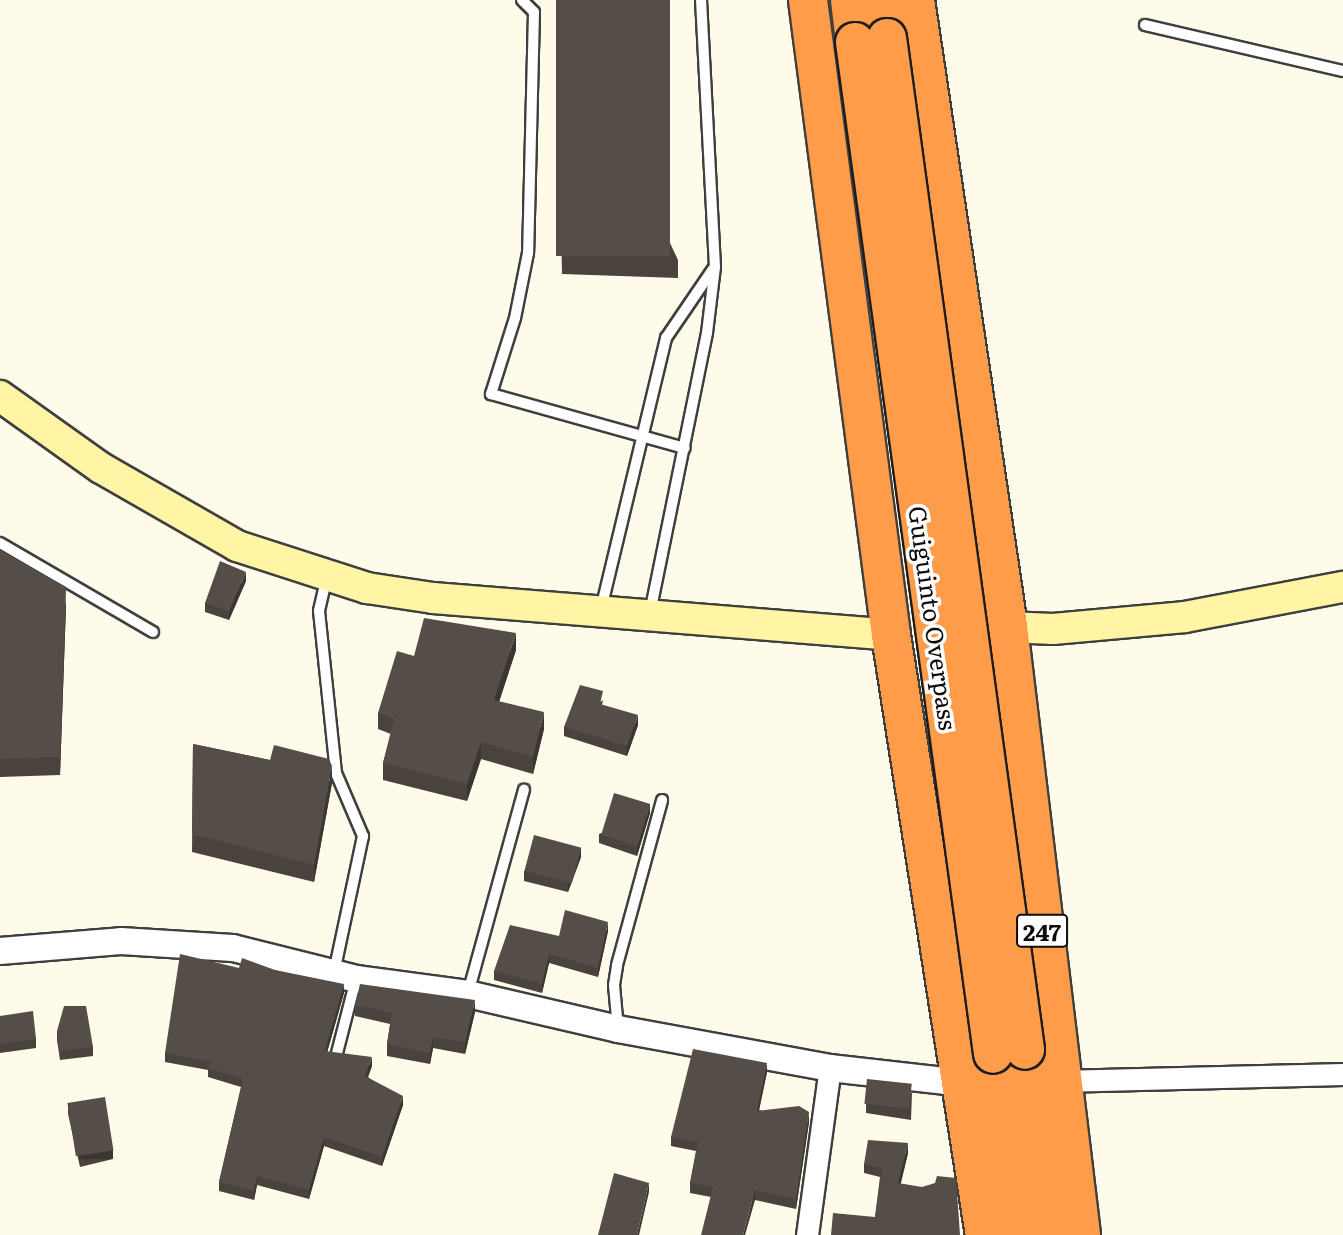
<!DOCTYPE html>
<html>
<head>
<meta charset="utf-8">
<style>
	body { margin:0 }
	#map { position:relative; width:1343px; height:1235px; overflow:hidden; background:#fffbea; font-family:Literata,serif }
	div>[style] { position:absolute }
	.roads { filter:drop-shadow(2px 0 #3f3f3f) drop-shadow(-2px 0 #3f3f3f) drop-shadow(0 2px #3f3f3f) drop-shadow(0 -2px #3f3f3f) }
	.service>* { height:10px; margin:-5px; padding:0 5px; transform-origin:5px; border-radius:5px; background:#fff }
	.minor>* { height:21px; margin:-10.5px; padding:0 10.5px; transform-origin:10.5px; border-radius:10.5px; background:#fff }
	.tertiary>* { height:26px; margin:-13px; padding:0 13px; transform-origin:13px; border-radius:13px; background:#fff }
	.secondary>* { height:30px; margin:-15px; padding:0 15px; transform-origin:15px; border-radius:15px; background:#fff5a5 }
	.motorway>* { height:38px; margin:-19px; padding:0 19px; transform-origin:19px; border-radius:19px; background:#fe9c49 }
	.bridges { filter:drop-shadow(2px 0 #1d1d1d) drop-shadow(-2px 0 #1d1d1d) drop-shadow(0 2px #1d1d1d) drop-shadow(0 -2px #1d1d1d) }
	.motorway-bridge>* { height:38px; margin:-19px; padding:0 19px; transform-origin:19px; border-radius:19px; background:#fe9c49 }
	.wall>* { inset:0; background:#49423d }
	.shaded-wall>* { inset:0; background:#3c3632; transform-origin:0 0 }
	.building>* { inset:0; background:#554d47; transform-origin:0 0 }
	span { translate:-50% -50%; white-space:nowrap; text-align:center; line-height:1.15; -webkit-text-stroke:7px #fff; paint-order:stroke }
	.shield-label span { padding:2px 5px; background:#fff; border:2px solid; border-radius:5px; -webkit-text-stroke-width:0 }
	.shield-label { font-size:23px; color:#0c0c0c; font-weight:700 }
	.street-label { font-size:24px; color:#0c0c0c }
</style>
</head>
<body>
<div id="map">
	<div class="roads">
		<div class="service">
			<i style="left:522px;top:0;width:17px;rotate:45deg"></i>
			<i style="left:534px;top:12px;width:241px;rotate:91.4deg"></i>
			<i style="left:528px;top:253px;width:66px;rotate:101.3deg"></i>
			<i style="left:515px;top:318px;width:80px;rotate:107.5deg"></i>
			<i style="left:491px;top:394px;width:201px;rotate:15.6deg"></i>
			<i style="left:1145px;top:25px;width:203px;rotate:13.1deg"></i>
			<i style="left:0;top:543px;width:177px;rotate:30.2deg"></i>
			<i style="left:327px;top:576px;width:36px;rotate:103deg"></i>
			<i style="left:319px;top:611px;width:163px;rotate:84deg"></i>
			<i style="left:336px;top:773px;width:69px;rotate:66.8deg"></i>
			<i style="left:363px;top:836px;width:139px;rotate:102deg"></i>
			<i style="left:601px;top:609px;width:279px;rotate:-76.5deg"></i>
			<i style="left:666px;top:338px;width:83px;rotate:-55.7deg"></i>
			<i style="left:650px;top:613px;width:286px;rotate:-78.5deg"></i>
			<i style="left:707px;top:333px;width:66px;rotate:-83.1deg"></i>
			<i style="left:715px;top:267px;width:267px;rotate:-93deg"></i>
			<i style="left:468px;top:993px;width:211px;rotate:-74.6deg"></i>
			<i style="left:618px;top:1029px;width:44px;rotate:-95.2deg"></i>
			<i style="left:614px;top:985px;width:20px;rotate:-81deg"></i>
			<i style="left:617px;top:965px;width:171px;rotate:-74.7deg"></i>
			<i style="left:336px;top:1057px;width:81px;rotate:-75.6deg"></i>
		</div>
		<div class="minor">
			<i style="left:1059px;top:1081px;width:284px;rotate:-1.4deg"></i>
			<i style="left:807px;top:1235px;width:169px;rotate:-82.2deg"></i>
		</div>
		<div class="tertiary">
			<i style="left:0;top:951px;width:121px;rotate:-4.7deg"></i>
			<i style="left:121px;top:941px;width:112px;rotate:3.6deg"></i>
			<i style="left:233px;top:948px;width:127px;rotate:14.1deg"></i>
			<i style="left:356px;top:979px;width:113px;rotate:7.6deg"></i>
			<i style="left:468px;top:994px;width:154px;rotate:13.1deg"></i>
			<i style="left:618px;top:1029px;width:216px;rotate:10.4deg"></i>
			<i style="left:830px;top:1068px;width:135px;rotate:6.4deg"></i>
		</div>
		<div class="secondary">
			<i style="left:0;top:396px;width:124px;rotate:35.5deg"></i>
			<i style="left:101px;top:468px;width:157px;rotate:29.8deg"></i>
			<i style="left:237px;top:546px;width:137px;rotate:17.9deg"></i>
			<i style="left:367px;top:588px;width:67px;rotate:8.6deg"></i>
			<i style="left:433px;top:598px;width:459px;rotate:4.6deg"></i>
			<i style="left:1008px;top:627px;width:45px;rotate:2.5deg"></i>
			<i style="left:1053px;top:629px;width:133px;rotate:-5.2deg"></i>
			<i style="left:1185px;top:617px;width:161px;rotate:-10.8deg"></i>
		</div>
		<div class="motorway">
			<i style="left:808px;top:0;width:640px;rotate:82.55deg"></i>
			<i style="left:891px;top:635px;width:607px;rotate:81.1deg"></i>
			<i style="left:850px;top:0;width:42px;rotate:83.2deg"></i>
			<i style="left:881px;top:0;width:38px;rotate:81deg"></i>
			<i style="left:915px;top:0;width:634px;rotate:81.56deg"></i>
			<i style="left:1008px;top:627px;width:612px;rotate:83.15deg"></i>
			<i style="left:1025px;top:1050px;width:187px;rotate:82.6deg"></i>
			<i style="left:993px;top:1054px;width:183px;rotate:82.1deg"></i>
		</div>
	</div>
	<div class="bridges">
		<div class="motorway-bridge">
			<i style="left:887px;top:38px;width:1021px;rotate:82.23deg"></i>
			<i style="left:855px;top:42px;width:1021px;rotate:82.23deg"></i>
		</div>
	</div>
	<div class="wall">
		<i style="clip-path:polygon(556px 0,678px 260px,678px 278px,562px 274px)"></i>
		<i style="clip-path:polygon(0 550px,66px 605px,60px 775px,0 777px)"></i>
		<i style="clip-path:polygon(246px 581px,229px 620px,205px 612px,205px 603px)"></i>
		<i style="clip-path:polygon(516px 650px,499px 702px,544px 729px,533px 774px,481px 759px,467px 801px,383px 780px,383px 763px,391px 734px,378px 729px,378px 713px,414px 656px)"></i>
		<i style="clip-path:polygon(603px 700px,602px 705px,638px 725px,627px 756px,564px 736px,564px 727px)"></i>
		<i style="clip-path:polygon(193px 744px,270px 760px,332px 783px,314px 882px,192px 852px)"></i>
		<i style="clip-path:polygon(650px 813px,637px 856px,599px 843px,599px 834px)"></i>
		<i style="clip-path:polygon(581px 857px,568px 892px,524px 881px,524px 871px)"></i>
		<i style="clip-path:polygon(608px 931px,598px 977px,549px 963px,542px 993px,494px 980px,494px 971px,559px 936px)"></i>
		<i style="clip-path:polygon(239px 968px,275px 970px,344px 993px,327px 1052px,372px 1066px,368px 1077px,403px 1105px,382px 1166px,324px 1146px,309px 1199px,257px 1185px,254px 1200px,219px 1191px,219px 1182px,241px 1087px,208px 1077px,208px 1070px,165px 1062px,165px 1053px)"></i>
		<i style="clip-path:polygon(355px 1005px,475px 1012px,465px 1054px,433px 1048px,430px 1064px,387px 1056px,387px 1044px,390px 1024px,355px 1016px)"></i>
		<i style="clip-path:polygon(0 1016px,36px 1039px,36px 1048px,0 1053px)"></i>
		<i style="clip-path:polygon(57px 1031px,93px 1047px,93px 1056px,60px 1060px,57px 1040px)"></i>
		<i style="clip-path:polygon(767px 1072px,759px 1110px,809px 1122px,796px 1209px,755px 1200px,711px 1197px,690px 1193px,690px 1183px,696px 1151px,671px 1146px,671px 1137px)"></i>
		<i style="clip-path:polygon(912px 1093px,911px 1120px,866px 1113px,866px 1104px)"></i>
		<i style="clip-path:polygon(68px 1105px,113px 1159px,80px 1167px,68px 1114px)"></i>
		<i style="clip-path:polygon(908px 1153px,901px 1183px,875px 1217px,880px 1177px,864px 1173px,864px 1164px)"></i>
	</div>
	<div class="shaded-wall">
		<i style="clip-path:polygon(246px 572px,246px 581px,229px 620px,229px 611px)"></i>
		<i style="clip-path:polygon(66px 587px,66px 605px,60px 775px,60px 757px)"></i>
		<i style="clip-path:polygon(516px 633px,516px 650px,494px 717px,494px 700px)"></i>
		<i style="clip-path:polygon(544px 712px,544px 729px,533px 774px,533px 757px)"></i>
		<i style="clip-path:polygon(638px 715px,638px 725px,627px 756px,627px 746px)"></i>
		<i style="clip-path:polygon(481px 742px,481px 759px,467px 801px,467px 784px)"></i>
		<i style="clip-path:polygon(332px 766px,332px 783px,314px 882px,314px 865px)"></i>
		<i style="clip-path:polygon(650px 804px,650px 813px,637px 856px,637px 847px)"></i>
		<i style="clip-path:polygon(581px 848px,581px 857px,568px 892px,568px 882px)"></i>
		<i style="clip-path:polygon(608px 922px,608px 931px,598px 977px,598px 968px)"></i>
		<i style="clip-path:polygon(549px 954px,549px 963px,542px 993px,542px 984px)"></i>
		<i style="clip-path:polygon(344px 984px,344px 993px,325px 1060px,325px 1051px)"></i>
		<i style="clip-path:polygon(475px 1000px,475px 1012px,465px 1054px,465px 1042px)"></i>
		<i style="clip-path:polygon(433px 1037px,433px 1048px,430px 1064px,430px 1053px)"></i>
		<i style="clip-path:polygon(372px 1057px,372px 1066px,365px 1085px,365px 1076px)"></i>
		<i style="clip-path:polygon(767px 1063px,767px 1072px,757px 1120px,757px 1111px)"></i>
		<i style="clip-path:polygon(403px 1096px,403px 1105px,382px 1166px,382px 1157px)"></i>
		<i style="clip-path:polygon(809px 1112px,809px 1122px,796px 1209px,796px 1199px)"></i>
		<i style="clip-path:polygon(324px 1137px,324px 1146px,309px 1199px,309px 1190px)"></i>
		<i style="clip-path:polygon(908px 1143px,908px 1153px,898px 1193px,898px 1183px)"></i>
		<i style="left:113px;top:1150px;width:9px;height:34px;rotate:90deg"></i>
		<i style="clip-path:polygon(257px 1176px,257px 1185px,254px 1200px,254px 1191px)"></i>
		<i style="clip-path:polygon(649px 1183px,649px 1192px,639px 1235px,637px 1235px)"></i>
		<i style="clip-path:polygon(755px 1190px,755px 1200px,745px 1235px,743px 1235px)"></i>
	</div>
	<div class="building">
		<i style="left:556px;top:0;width:114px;height:256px"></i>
		<i style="clip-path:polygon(0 550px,66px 587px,60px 757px,0 759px)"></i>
		<i style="clip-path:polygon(220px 561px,246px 572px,229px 611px,205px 603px)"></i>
		<i style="clip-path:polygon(424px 618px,516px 633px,494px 700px,544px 712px,533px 757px,481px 742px,467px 784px,383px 763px,394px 719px,378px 713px,397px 651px,414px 656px)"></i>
		<i style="clip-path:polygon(580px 685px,603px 691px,600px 704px,638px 715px,627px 746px,564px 727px)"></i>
		<i style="clip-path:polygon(193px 744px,270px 760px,274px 745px,329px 759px,332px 766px,314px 865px,192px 834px)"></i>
		<i style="left:614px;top:793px;width:38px;height:44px;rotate:17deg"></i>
		<i style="left:534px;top:835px;width:49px;height:37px;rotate:15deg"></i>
		<i style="clip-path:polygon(565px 910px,608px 922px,598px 968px,549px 954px,542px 984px,494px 971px,510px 925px,559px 936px)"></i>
		<i style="clip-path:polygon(180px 954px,239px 968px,242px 958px,275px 970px,344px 984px,325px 1051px,372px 1057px,365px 1076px,403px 1096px,382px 1157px,324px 1137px,309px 1190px,257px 1176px,254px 1191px,219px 1182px,243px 1079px,208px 1068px,211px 1062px,165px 1053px)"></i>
		<i style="clip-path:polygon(360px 984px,475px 1000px,465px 1042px,433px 1037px,430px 1053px,387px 1044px,392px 1013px,355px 1005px)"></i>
		<i style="clip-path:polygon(64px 1006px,86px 1006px,93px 1047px,60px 1051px,57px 1031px)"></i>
		<i style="clip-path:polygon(33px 1011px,36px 1039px,0 1044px,0 1016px)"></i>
		<i style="clip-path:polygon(693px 1049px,767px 1063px,757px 1111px,799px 1106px,809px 1112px,796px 1199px,755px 1190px,743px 1235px,701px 1235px,713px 1187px,690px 1183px,698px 1142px,671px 1137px)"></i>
		<i style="left:867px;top:1079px;width:45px;height:25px;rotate:6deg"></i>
		<i style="left:105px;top:1097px;width:54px;height:38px;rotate:81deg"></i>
		<i style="clip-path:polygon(868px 1140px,908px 1143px,898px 1183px,922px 1187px,935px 1183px,937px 1176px,956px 1178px,960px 1235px,831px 1235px,833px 1213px,875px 1217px,882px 1168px,864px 1164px)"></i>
		<i style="clip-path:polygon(614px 1173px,649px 1183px,637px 1235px,598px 1235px)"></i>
	</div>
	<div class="shield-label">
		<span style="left:1042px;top:931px">247</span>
	</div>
	<div class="street-label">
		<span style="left:934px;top:618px;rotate:82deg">Guiguinto Overpass</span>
	</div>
</div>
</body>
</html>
